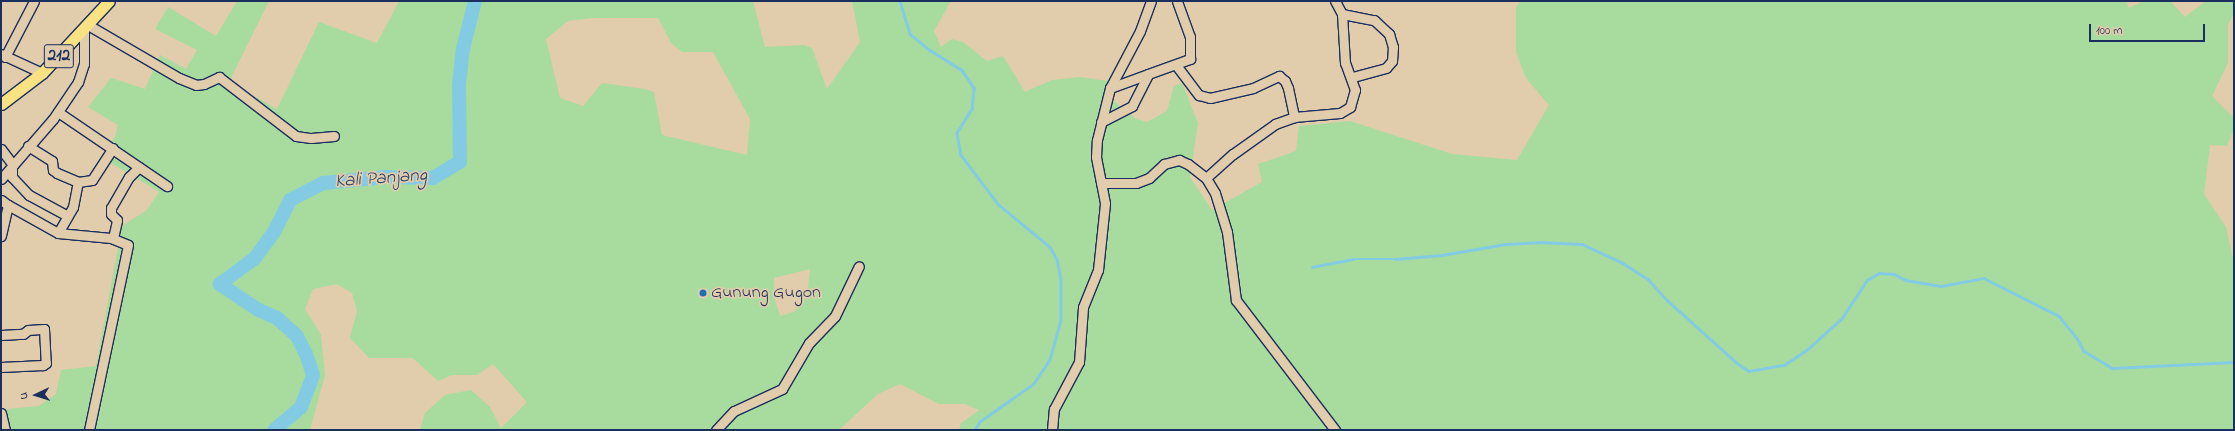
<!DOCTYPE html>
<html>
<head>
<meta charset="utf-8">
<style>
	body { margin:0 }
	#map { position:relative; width:2235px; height:431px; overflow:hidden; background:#e1ccab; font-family:"Indie Flower",sans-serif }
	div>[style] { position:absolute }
	.green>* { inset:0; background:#a7dc9e }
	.stream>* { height:2.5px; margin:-1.25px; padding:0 1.25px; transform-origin:1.25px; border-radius:1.25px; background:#83cbe3 }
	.river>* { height:14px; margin:-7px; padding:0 7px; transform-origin:7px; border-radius:7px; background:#83cbe3 }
	.roads { filter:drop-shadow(1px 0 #1b2f5e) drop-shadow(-1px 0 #1b2f5e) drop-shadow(0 1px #1b2f5e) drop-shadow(0 -1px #1b2f5e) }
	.minor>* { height:9px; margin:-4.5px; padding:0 4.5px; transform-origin:4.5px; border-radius:4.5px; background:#e1ccab }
	.major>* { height:11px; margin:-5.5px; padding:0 5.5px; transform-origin:5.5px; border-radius:5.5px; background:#f8e281 }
	.dots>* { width:11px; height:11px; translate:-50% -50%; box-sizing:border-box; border:2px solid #e1ccab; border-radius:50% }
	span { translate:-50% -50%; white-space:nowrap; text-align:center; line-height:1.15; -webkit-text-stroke:3.5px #e1ccab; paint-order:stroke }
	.shield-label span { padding:1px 3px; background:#e1ccab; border:1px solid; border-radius:3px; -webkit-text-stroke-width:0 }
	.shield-label { font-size:17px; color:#1b2f5e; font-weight:700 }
	.poi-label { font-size:18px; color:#1b2f5e }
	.left { translate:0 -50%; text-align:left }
	.water-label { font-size:19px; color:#253f6b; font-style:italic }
	.frame { position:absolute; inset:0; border:2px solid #1b2f5e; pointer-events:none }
	.north { position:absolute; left:16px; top:375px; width:40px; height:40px; -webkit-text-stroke:3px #e1ccab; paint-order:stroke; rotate:266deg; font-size:11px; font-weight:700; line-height:16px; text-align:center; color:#1b2f5e }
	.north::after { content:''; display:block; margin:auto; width:14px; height:18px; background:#1b2f5e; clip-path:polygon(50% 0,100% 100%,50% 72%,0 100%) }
	.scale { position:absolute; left:2089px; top:24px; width:116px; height:18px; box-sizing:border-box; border:2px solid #1b2f5e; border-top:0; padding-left:5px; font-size:12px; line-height:14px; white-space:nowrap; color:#1b2f5e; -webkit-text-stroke:3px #e1ccab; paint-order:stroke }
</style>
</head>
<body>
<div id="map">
	<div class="green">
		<i style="clip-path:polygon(evenodd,237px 1px,269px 1px,229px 82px,277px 109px,319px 22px,377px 43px,399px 1px,753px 1px,765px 47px,804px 45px,812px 48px,827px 89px,860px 42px,852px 1px,951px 1px,934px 31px,941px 47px,952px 39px,963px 42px,987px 61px,1003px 56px,1025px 92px,1052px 80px,1080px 77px,1108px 81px,1114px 101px,1136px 119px,1147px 122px,1167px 111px,1174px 86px,1182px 83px,1198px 123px,1190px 177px,1212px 210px,1262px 182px,1258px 164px,1296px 151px,1299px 126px,1350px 121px,1452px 154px,1517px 160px,1549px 105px,1526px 78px,1516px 52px,1516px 7px,1521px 1px,2126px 1px,2129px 8px,2144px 1px,2170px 1px,2185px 17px,2206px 1px,2234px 1px,2234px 12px,2228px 25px,2228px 63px,2212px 96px,2234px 118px,2234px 128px,2227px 146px,2210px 145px,2204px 194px,2226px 227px,2234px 263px,2234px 430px,959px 430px,961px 423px,979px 410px,965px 404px,939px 404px,900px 384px,878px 394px,839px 430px,420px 430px,425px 413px,445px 395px,471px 390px,490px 407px,501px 428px,527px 402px,493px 364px,477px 375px,452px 375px,438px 381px,413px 358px,369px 358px,350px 338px,357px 311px,352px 293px,337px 284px,313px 289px,305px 309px,321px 335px,325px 375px,310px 430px,10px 430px,7px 409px,39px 406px,56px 394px,61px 370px,96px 366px,122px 226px,147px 210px,159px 192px,101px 157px,115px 137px,118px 125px,88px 107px,111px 78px,145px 89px,160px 55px,186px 69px,197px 50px,155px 29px,168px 7px,216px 36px,237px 1px,593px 18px,658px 18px,671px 43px,682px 52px,713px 52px,750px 119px,747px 155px,662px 135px,654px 92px,645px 89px,602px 83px,583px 106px,560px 98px,546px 39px,568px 21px,593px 18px,237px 1px,810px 269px,807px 296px,794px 312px,780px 316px,774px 297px,774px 278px,810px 269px)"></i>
	</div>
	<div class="stream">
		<i style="left:900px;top:1px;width:34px;rotate:73deg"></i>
		<i style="left:910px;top:34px;width:26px;rotate:39deg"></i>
		<i style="left:930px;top:50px;width:38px;rotate:32deg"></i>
		<i style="left:962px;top:70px;width:22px;rotate:56deg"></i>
		<i style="left:974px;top:88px;width:21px;rotate:95deg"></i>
		<i style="left:972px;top:109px;width:28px;rotate:122deg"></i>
		<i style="left:957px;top:133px;width:22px;rotate:80deg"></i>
		<i style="left:961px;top:155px;width:61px;rotate:52.9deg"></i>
		<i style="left:998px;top:204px;width:67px;rotate:39.6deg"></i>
		<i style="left:1050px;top:247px;width:14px;rotate:60deg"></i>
		<i style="left:1057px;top:259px;width:21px;rotate:79deg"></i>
		<i style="left:1061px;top:280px;width:40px;rotate:90deg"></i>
		<i style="left:1061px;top:320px;width:41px;rotate:105.4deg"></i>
		<i style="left:1050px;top:360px;width:29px;rotate:124deg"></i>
		<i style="left:1034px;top:384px;width:66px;rotate:144.9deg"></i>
		<i style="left:980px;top:422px;width:9px;rotate:122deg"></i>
		<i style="left:1312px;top:267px;width:42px;rotate:-11deg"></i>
		<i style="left:1353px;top:259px;width:42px"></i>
		<i style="left:1395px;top:259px;width:47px;rotate:-4.9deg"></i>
		<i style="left:1442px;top:255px;width:64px;rotate:-9.9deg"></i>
		<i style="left:1505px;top:244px;width:34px;rotate:-3deg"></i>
		<i style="left:1539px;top:242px;width:43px;rotate:2.7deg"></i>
		<i style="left:1582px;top:244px;width:45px;rotate:24.9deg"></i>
		<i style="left:1623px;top:263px;width:30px;rotate:33deg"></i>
		<i style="left:1648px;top:279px;width:28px;rotate:48deg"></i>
		<i style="left:1667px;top:300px;width:94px;rotate:42deg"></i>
		<i style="left:1737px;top:363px;width:14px;rotate:34deg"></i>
		<i style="left:1749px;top:371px;width:36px;rotate:-10deg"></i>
		<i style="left:1784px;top:365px;width:30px;rotate:-34deg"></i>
		<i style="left:1809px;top:348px;width:45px;rotate:-42.3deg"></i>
		<i style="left:1842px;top:318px;width:45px;rotate:-56.7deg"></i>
		<i style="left:1867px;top:280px;width:14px;rotate:-30deg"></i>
		<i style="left:1879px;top:273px;width:15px;rotate:4deg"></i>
		<i style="left:1894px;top:274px;width:13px;rotate:27deg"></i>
		<i style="left:1906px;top:280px;width:36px;rotate:10deg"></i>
		<i style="left:1941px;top:286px;width:44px;rotate:-10.5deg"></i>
		<i style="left:1984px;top:278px;width:84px;rotate:26.9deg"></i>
		<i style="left:2059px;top:316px;width:28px;rotate:51deg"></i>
		<i style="left:2077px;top:338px;width:15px;rotate:62deg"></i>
		<i style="left:2084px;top:351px;width:33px;rotate:31deg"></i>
		<i style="left:2112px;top:368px;width:122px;rotate:-2.8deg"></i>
	</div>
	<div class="river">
		<i style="left:274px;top:430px;width:35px;rotate:-40deg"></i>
		<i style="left:301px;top:407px;width:34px;rotate:-69deg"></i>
		<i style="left:313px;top:375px;width:22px;rotate:-108deg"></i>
		<i style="left:306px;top:354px;width:20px;rotate:-117deg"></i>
		<i style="left:297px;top:336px;width:27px;rotate:-138deg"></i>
		<i style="left:277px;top:318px;width:22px;rotate:-156deg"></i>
		<i style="left:257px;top:309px;width:45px;rotate:-146deg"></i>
		<i style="left:220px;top:284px;width:44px;rotate:-36.6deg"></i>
		<i style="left:255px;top:258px;width:32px;rotate:-54deg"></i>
		<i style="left:274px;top:232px;width:36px;rotate:-63deg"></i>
		<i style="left:290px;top:200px;width:38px;rotate:-27deg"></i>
		<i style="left:324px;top:183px;width:62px;rotate:-5.5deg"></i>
		<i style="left:386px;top:177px;width:47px;rotate:1.2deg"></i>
		<i style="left:433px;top:178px;width:31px;rotate:-31deg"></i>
		<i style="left:460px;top:162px;width:77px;rotate:-90.7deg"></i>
		<i style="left:459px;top:85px;width:36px;rotate:-84deg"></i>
		<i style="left:463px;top:49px;width:49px;rotate:-76deg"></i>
	</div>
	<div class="roads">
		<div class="minor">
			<i style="left:1342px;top:14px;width:33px;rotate:11deg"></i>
			<i style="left:1374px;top:20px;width:21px;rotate:43deg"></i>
			<i style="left:1389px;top:34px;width:14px;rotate:73deg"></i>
			<i style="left:1393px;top:47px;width:14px;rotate:94deg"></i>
			<i style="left:1392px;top:61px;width:9px;rotate:131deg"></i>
			<i style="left:1386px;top:68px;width:35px;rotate:165deg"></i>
			<i style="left:88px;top:25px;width:105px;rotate:30.2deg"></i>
			<i style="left:179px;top:78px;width:18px;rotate:22deg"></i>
			<i style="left:196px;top:85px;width:8px;rotate:-7deg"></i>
			<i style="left:204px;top:84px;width:17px;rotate:-25deg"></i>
			<i style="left:219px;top:77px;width:97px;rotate:37.5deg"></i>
			<i style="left:296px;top:136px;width:15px;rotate:8deg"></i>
			<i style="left:311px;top:138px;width:23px;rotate:-5deg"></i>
			<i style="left:1px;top:54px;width:45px;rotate:24.9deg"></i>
			<i style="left:5px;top:57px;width:63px;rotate:-62.6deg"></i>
			<i style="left:1176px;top:65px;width:38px;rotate:53deg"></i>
			<i style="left:1199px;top:95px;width:11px;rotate:15deg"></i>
			<i style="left:1210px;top:98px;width:44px;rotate:-13.1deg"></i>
			<i style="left:1253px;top:88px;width:29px;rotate:-25deg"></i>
			<i style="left:1279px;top:76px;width:8px;rotate:40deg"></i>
			<i style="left:1285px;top:81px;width:8px;rotate:67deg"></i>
			<i style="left:1288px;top:88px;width:30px;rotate:78deg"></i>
			<i style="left:1110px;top:88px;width:40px;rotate:-20.2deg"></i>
			<i style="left:58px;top:112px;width:132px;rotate:34.2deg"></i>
			<i style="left:1101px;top:122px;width:35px;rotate:-27deg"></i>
			<i style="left:1132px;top:106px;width:36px;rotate:-63deg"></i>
			<i style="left:1148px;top:74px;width:45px;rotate:-19.7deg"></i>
			<i style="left:1190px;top:59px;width:22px;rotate:-90deg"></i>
			<i style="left:1190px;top:37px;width:38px;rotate:-110deg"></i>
			<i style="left:28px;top:146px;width:28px;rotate:32deg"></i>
			<i style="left:52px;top:161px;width:9px;rotate:84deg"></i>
			<i style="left:53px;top:170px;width:5px;rotate:37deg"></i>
			<i style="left:57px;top:173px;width:23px;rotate:23deg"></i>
			<i style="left:78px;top:182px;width:14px;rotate:-8deg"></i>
			<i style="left:92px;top:180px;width:38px;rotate:-57deg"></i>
			<i style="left:1px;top:149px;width:20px;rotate:53deg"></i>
			<i style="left:12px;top:166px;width:11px;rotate:90deg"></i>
			<i style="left:12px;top:177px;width:25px;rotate:47deg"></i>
			<i style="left:29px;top:195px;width:42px;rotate:28.4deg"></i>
			<i style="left:1206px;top:178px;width:36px;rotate:-42deg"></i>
			<i style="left:1233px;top:154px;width:52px;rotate:-35.5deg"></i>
			<i style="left:1275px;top:124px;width:20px;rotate:-20deg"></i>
			<i style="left:1294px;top:117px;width:46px;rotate:-5deg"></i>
			<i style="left:1340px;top:113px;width:12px;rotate:-31deg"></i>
			<i style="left:1350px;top:107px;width:18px;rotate:-74deg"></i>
			<i style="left:1355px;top:90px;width:29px;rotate:-110deg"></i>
			<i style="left:1345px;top:63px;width:49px;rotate:-93.5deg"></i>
			<i style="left:1342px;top:14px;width:15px;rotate:-118deg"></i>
			<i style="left:1px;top:179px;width:79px;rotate:-49.1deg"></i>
			<i style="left:53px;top:119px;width:45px;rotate:-56deg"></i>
			<i style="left:78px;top:82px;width:19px;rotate:-72deg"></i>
			<i style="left:84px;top:64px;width:35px;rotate:-90deg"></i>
			<i style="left:1101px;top:183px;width:35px"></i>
			<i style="left:1136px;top:183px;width:14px;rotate:-21deg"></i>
			<i style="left:1149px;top:178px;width:21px;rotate:-43deg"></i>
			<i style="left:1164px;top:164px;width:16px;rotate:-15deg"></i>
			<i style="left:1179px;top:160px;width:10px;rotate:24deg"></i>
			<i style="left:1188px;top:164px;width:23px;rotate:38deg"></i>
			<i style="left:1206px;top:178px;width:17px;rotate:59deg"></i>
			<i style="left:1215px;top:193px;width:41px;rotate:72.9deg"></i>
			<i style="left:1227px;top:232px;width:69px;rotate:82.5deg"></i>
			<i style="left:1236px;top:300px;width:163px;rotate:52.7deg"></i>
			<i style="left:1px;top:200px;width:9px;rotate:36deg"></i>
			<i style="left:8px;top:205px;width:32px;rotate:103deg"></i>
			<i style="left:8px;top:205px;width:57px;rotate:29.2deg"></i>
			<i style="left:58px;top:233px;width:53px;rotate:5.4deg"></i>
			<i style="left:111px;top:238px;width:18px;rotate:22deg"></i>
			<i style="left:128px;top:245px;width:189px;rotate:101.9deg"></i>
			<i style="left:58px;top:233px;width:30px;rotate:-60deg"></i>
			<i style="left:73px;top:207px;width:25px;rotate:-79deg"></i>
			<i style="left:113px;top:238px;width:18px;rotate:-77deg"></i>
			<i style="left:117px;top:220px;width:8px;rotate:-135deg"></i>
			<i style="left:111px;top:214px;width:6px;rotate:-90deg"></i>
			<i style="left:111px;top:208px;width:36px;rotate:-60deg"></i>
			<i style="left:129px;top:177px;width:14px;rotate:-45deg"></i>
			<i style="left:1px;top:335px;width:22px;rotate:-3deg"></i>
			<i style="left:23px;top:334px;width:6px;rotate:-39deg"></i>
			<i style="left:28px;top:330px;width:16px;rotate:-4deg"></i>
			<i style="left:44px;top:329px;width:34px;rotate:87deg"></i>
			<i style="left:46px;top:363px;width:4px;rotate:146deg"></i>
			<i style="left:43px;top:365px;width:42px;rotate:177.3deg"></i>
			<i style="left:1px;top:413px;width:17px;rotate:77deg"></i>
			<i style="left:716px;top:430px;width:26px;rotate:-47deg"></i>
			<i style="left:734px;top:411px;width:53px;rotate:-24.6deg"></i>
			<i style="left:782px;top:389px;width:53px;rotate:-59.6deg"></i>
			<i style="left:809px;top:343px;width:37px;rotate:-46deg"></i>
			<i style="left:835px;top:316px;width:55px;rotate:-64.4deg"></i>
			<i style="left:1052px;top:430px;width:21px;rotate:-85deg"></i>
			<i style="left:1054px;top:409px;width:53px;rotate:-62deg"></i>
			<i style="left:1079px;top:362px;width:55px;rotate:-85.8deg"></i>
			<i style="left:1083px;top:307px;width:40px;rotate:-68deg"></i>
			<i style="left:1098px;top:270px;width:67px;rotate:-84deg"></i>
			<i style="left:1105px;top:203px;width:47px;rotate:-101.1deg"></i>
			<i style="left:1096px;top:157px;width:17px;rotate:-87deg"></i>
			<i style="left:1097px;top:140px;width:54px;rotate:-76deg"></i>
			<i style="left:1110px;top:88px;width:64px;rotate:-62.2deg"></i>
			<i style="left:1140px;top:31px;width:32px;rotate:-70deg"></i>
		</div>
		<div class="major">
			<i style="left:1px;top:104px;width:51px;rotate:-37.1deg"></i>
			<i style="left:42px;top:73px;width:98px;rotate:-47.1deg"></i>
		</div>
	</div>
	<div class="dots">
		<i style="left:703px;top:293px;background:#1f6fb2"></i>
	</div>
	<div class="shield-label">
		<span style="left:59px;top:56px">212</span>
	</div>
	<div class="poi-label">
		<span class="left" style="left:711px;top:293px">Gunung Gugon</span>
	</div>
	<div class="water-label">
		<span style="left:381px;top:179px;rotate:-4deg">Kali Panjang</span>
	</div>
	<div class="frame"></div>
	<div class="north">U</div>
	<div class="scale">100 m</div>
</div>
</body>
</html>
